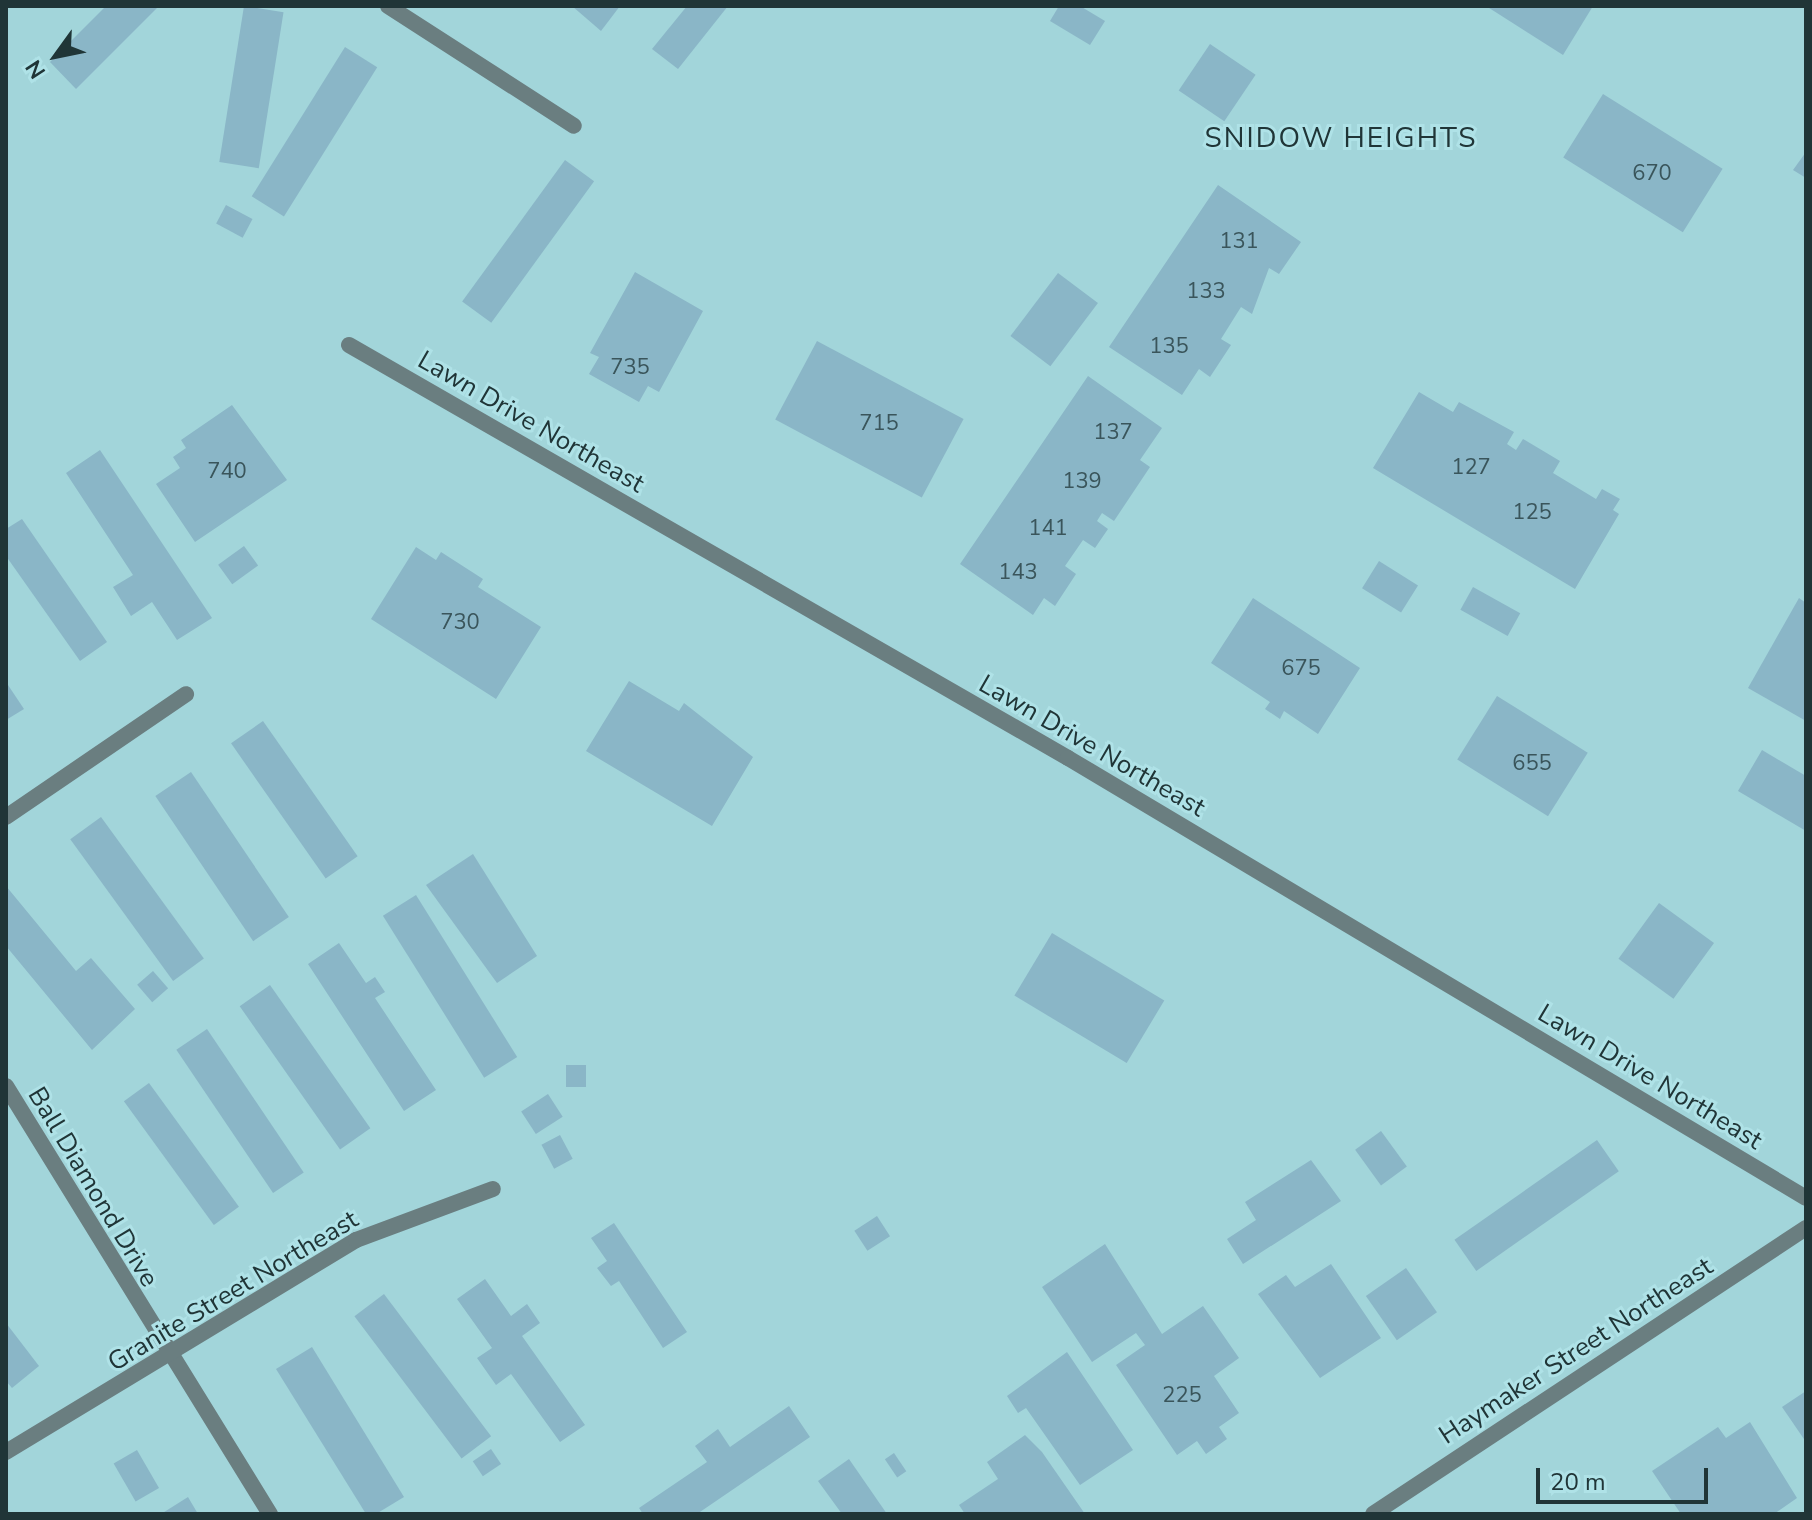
<!DOCTYPE html>
<html>
<head>
<meta charset="utf-8">
<style>
	body { margin:0 }
	#map { position:relative; width:1812px; height:1520px; overflow:hidden; background:#a2d5da; font-family:"Nunito Sans",sans-serif }
	div>[style] { position:absolute }
	.building>* { inset:0; background:#8ab6c7; transform-origin:0 0 }
	.street>* { height:16px; margin:-8px; padding:0 8px; transform-origin:8px; border-radius:8px; background:#6a7e80 }
	span { translate:-50% -50%; white-space:nowrap; text-align:center; line-height:1.15; -webkit-text-stroke:6px #afe2e7; paint-order:stroke }
	.number-label { font-size:22px; color:#3a555b }
	.number-label span { -webkit-text-stroke-width:0 }
	.street-label { font-size:26px; color:#203537 }
	.neighbourhood-label { font-size:28px; color:#203537; letter-spacing:2px }
	.frame { position:absolute; inset:0; border:8px solid #203537; pointer-events:none }
	.north { position:absolute; left:16px; top:16px; width:80px; height:80px; -webkit-text-stroke:6px #afe2e7; paint-order:stroke; rotate:237deg; font-size:22px; font-weight:700; line-height:32px; text-align:center; color:#203537 }
	.north::after { content:''; display:block; margin:auto; width:28px; height:36px; background:#203537; clip-path:polygon(50% 0,100% 100%,50% 72%,0 100%) }
	.scale { position:absolute; left:1536px; top:1468px; width:172px; height:36px; box-sizing:border-box; border:4px solid #203537; border-top:0; padding-left:10px; font-size:24px; line-height:28px; white-space:nowrap; color:#203537; -webkit-text-stroke:6px #afe2e7; paint-order:stroke }
</style>
</head>
<body>
<div id="map">
	<div class="building">
		<i style="clip-path:polygon(106px 6px,159px 6px,76px 89px,50px 62px)"></i>
		<i style="left:244px;top:6px;width:40px;height:158px;rotate:9deg"></i>
		<i style="clip-path:polygon(572px 6px,620px 6px,601px 31px)"></i>
		<i style="clip-path:polygon(687px 6px,728px 6px,678px 69px,652px 49px)"></i>
		<i style="clip-path:polygon(1059px 6px,1080px 6px,1105px 21px,1090px 45px,1050px 21px)"></i>
		<i style="clip-path:polygon(1486px 6px,1593px 6px,1563px 55px)"></i>
		<i style="left:1210px;top:44px;width:55px;height:56px;rotate:34deg"></i>
		<i style="left:345px;top:47px;width:38px;height:176px;rotate:32deg"></i>
		<i style="left:1603px;top:94px;width:141px;height:75px;rotate:32deg"></i>
		<i style="clip-path:polygon(1806px 152px,1806px 178px,1793px 170px)"></i>
		<i style="left:565px;top:160px;width:36px;height:175px;rotate:36deg"></i>
		<i style="clip-path:polygon(1218px 185px,1301px 242px,1279px 274px,1269px 268px,1252px 314px,1241px 307px,1221px 339px,1231px 345px,1210px 377px,1199px 369px,1182px 395px,1109px 347px)"></i>
		<i style="left:226px;top:205px;width:30px;height:21px;rotate:28deg"></i>
		<i style="clip-path:polygon(635px 272px,703px 311px,659px 392px,648px 386px,639px 402px,589px 374px,599px 357px,590px 353px)"></i>
		<i style="left:1058px;top:273px;width:50px;height:79px;rotate:37deg"></i>
		<i style="left:817px;top:341px;width:166px;height:89px;rotate:28deg"></i>
		<i style="clip-path:polygon(1088px 376px,1162px 428px,1140px 460px,1150px 467px,1114px 521px,1102px 513px,1097px 521px,1108px 529px,1095px 548px,1083px 540px,1065px 566px,1076px 574px,1055px 606px,1044px 598px,1033px 615px,960px 564px)"></i>
		<i style="clip-path:polygon(1419px 392px,1453px 412px,1459px 402px,1514px 432px,1507px 444px,1516px 450px,1523px 439px,1560px 461px,1553px 473px,1596px 499px,1602px 489px,1620px 499px,1613px 510px,1619px 514px,1575px 589px,1373px 468px)"></i>
		<i style="clip-path:polygon(232px 405px,287px 480px,195px 542px,156px 484px,180px 468px,173px 457px,186px 448px,181px 440px)"></i>
		<i style="clip-path:polygon(100px 450px,212px 618px,177px 640px,152px 602px,131px 616px,113px 587px,133px 575px,66px 473px)"></i>
		<i style="clip-path:polygon(22px 519px,107px 642px,80px 661px,6px 556px,6px 529px)"></i>
		<i style="left:244px;top:546px;width:24px;height:32px;rotate:54deg"></i>
		<i style="clip-path:polygon(416px 547px,436px 560px,441px 552px,483px 579px,478px 587px,541px 627px,496px 699px,371px 619px)"></i>
		<i style="left:1379px;top:561px;width:46px;height:32px;rotate:32deg"></i>
		<i style="left:1473px;top:587px;width:54px;height:26px;rotate:29deg"></i>
		<i style="clip-path:polygon(1253px 598px,1360px 668px,1318px 734px,1284px 711px,1280px 719px,1265px 709px,1270px 702px,1211px 663px)"></i>
		<i style="clip-path:polygon(1799px 598px,1806px 603px,1806px 721px,1748px 688px)"></i>
		<i style="clip-path:polygon(629px 681px,679px 711px,684px 703px,753px 757px,712px 826px,586px 751px)"></i>
		<i style="clip-path:polygon(6px 682px,24px 709px,6px 720px)"></i>
		<i style="left:1497px;top:696px;width:107px;height:75px;rotate:32deg"></i>
		<i style="left:263px;top:721px;width:165px;height:39px;rotate:55deg"></i>
		<i style="clip-path:polygon(1762px 750px,1806px 776px,1806px 831px,1738px 791px)"></i>
		<i style="left:191px;top:772px;width:175px;height:43px;rotate:56deg"></i>
		<i style="left:101px;top:817px;width:175px;height:38px;rotate:54deg"></i>
		<i style="clip-path:polygon(473px 854px,537px 956px,497px 983px,426px 885px)"></i>
		<i style="clip-path:polygon(6px 886px,76px 971px,91px 958px,135px 1009px,92px 1050px,6px 946px)"></i>
		<i style="left:416px;top:895px;width:191px;height:39px;rotate:58deg"></i>
		<i style="left:1659px;top:903px;width:68px;height:69px;rotate:36deg"></i>
		<i style="left:1052px;top:933px;width:131px;height:73px;rotate:31deg"></i>
		<i style="clip-path:polygon(339px 943px,366px 983px,375px 977px,385px 992px,375px 998px,436px 1090px,404px 1111px,308px 964px)"></i>
		<i style="left:153px;top:971px;width:23px;height:21px;rotate:49deg"></i>
		<i style="left:270px;top:985px;width:175px;height:37px;rotate:55deg"></i>
		<i style="left:207px;top:1029px;width:173px;height:37px;rotate:56deg"></i>
		<i style="left:566px;top:1065px;width:20px;height:22px"></i>
		<i style="left:149px;top:1083px;width:153px;height:31px;rotate:54deg"></i>
		<i style="left:548px;top:1094px;width:27px;height:32px;rotate:57deg"></i>
		<i style="left:1381px;top:1131px;width:44px;height:32px;rotate:54deg"></i>
		<i style="left:560px;top:1135px;width:27px;height:21px;rotate:62deg"></i>
		<i style="left:1597px;top:1140px;width:38px;height:174px;rotate:55deg"></i>
		<i style="clip-path:polygon(1311px 1160px,1341px 1201px,1243px 1264px,1227px 1239px,1256px 1220px,1245px 1202px)"></i>
		<i style="left:877px;top:1216px;width:24px;height:27px;rotate:57deg"></i>
		<i style="clip-path:polygon(614px 1223px,687px 1332px,663px 1348px,619px 1281px,611px 1286px,597px 1268px,607px 1261px,591px 1238px)"></i>
		<i style="clip-path:polygon(1105px 1244px,1162px 1334px,1203px 1306px,1239px 1358px,1214px 1376px,1239px 1413px,1219px 1427px,1227px 1439px,1206px 1454px,1197px 1441px,1177px 1455px,1116px 1365px,1145px 1345px,1136px 1333px,1092px 1362px,1042px 1287px)"></i>
		<i style="clip-path:polygon(1331px 1264px,1381px 1338px,1320px 1378px,1258px 1294px,1286px 1275px,1295px 1287px)"></i>
		<i style="left:1406px;top:1268px;width:54px;height:49px;rotate:55deg"></i>
		<i style="clip-path:polygon(485px 1279px,511px 1316px,527px 1304px,540px 1323px,522px 1336px,585px 1425px,560px 1442px,511px 1374px,496px 1385px,477px 1358px,492px 1348px,457px 1299px)"></i>
		<i style="left:384px;top:1294px;width:178px;height:37px;rotate:53deg"></i>
		<i style="clip-path:polygon(6px 1323px,39px 1366px,12px 1388px,6px 1381px)"></i>
		<i style="clip-path:polygon(312px 1347px,404px 1497px,376px 1514px,366px 1514px,276px 1369px)"></i>
		<i style="clip-path:polygon(1067px 1352px,1133px 1450px,1080px 1485px,1026px 1408px,1018px 1413px,1007px 1396px)"></i>
		<i style="clip-path:polygon(1806px 1391px,1806px 1442px,1782px 1407px)"></i>
		<i style="clip-path:polygon(789px 1406px,810px 1437px,697px 1514px,643px 1514px,639px 1508px,707px 1462px,695px 1446px,718px 1429px,730px 1447px)"></i>
		<i style="clip-path:polygon(1750px 1422px,1797px 1498px,1774px 1514px,1681px 1514px,1652px 1471px,1718px 1427px,1726px 1438px)"></i>
		<i style="clip-path:polygon(1025px 1435px,1042px 1452px,1085px 1514px,965px 1514px,959px 1505px,998px 1479px,987px 1462px)"></i>
		<i style="left:491px;top:1449px;width:18px;height:22px;rotate:56deg"></i>
		<i style="left:137px;top:1450px;width:44px;height:27px;rotate:60deg"></i>
		<i style="left:894px;top:1453px;width:22px;height:11px;rotate:56deg"></i>
		<i style="clip-path:polygon(849px 1459px,887px 1514px,842px 1514px,818px 1481px)"></i>
		<i style="clip-path:polygon(188px 1497px,198px 1514px,161px 1514px)"></i>
	</div>
	<div class="street">
		<i style="left:388px;top:6px;width:221px;rotate:32.8deg"></i>
		<i style="left:349px;top:345px;width:829px;rotate:29.87deg"></i>
		<i style="left:1068px;top:758px;width:859px;rotate:30.8deg"></i>
		<i style="left:6px;top:817px;width:218px;rotate:-34.3deg"></i>
		<i style="left:6px;top:1086px;width:503px;rotate:58.33deg"></i>
		<i style="left:6px;top:1452px;width:409px;rotate:-31.2deg"></i>
		<i style="left:356px;top:1240px;width:146px;rotate:-20.4deg"></i>
		<i style="left:1373px;top:1514px;width:519px;rotate:-33.45deg"></i>
	</div>
	<div class="number-label">
		<span style="left:1652px;top:174px">670</span>
		<span style="left:1239px;top:242px">131</span>
		<span style="left:1206px;top:292px">133</span>
		<span style="left:1169px;top:347px">135</span>
		<span style="left:630px;top:368px">735</span>
		<span style="left:879px;top:424px">715</span>
		<span style="left:1113px;top:433px">137</span>
		<span style="left:1471px;top:468px">127</span>
		<span style="left:227px;top:472px">740</span>
		<span style="left:1082px;top:482px">139</span>
		<span style="left:1532px;top:513px">125</span>
		<span style="left:1048px;top:529px">141</span>
		<span style="left:1018px;top:573px">143</span>
		<span style="left:460px;top:623px">730</span>
		<span style="left:1301px;top:669px">675</span>
		<span style="left:1532px;top:764px">655</span>
		<span style="left:1182px;top:1396px">225</span>
	</div>
	<div class="street-label">
		<span style="left:531px;top:422px;rotate:30deg">Lawn Drive Northeast</span>
		<span style="left:1092px;top:746px;rotate:30deg">Lawn Drive Northeast</span>
		<span style="left:1650px;top:1077px;rotate:31deg">Lawn Drive Northeast</span>
		<span style="left:93px;top:1187px;rotate:59deg">Ball Diamond Drive</span>
		<span style="left:233px;top:1291px;rotate:-31deg">Granite Street Northeast</span>
		<span style="left:1576px;top:1351px;rotate:-33deg">Haymaker Street Northeast</span>
	</div>
	<div class="neighbourhood-label">
		<span style="left:1341px;top:138px">SNIDOW HEIGHTS</span>
	</div>
	<div class="frame"></div>
	<div class="north">N</div>
	<div class="scale">20 m</div>
</div>
</body>
</html>
